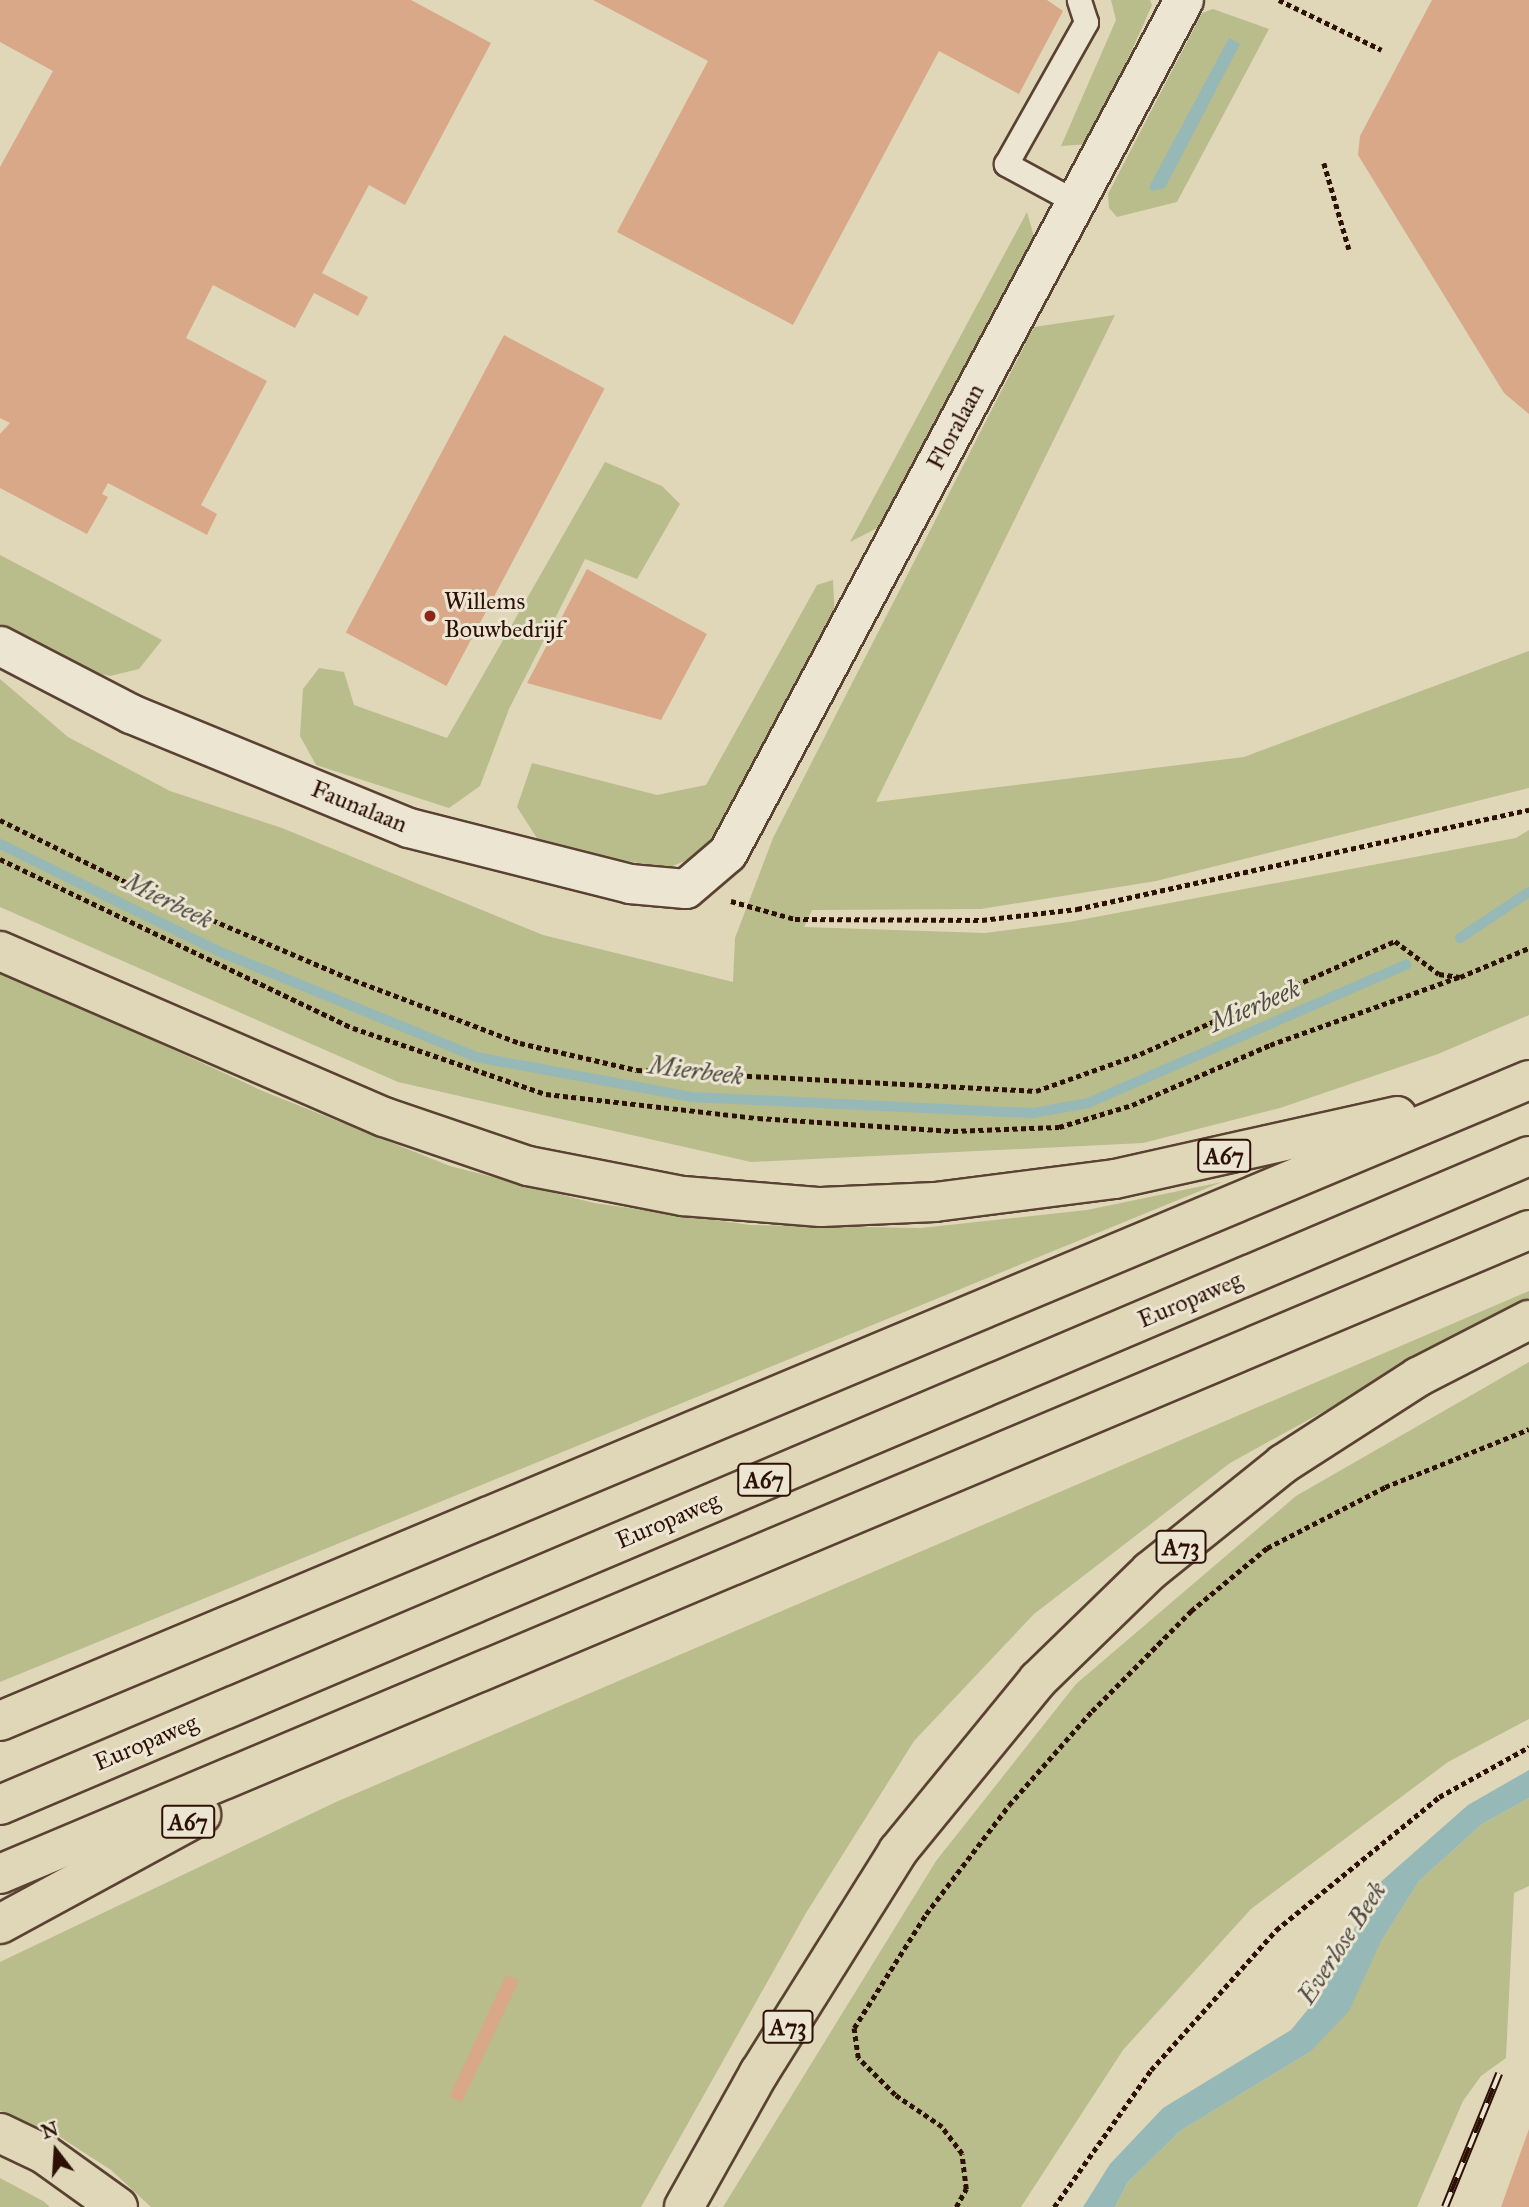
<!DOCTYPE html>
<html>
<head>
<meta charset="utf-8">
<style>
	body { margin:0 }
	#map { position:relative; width:1529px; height:2207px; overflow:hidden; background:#e0d7b9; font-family:"IM FELL Great Primer",serif }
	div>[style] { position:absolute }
	.green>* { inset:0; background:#b9bc8b }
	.water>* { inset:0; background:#96b8b7 }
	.stream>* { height:10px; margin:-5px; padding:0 5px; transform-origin:5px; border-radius:5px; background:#96b8b7 }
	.building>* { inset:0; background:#d8a888; transform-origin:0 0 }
	.path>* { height:4.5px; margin-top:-2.25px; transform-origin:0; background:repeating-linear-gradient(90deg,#2e1105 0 5px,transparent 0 8.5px) }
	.roads { filter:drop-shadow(2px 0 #5a4232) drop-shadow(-2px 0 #5a4232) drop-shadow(0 2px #5a4232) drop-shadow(0 -2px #5a4232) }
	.lane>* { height:23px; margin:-11.5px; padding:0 11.5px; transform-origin:11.5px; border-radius:11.5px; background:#ebe5d2 }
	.street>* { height:38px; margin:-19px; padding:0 19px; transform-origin:19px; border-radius:19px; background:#ebe5d2 }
	.highway>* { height:38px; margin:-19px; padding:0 19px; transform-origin:19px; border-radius:19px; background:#e0d7b9 }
	.rail>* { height:8px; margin-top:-4px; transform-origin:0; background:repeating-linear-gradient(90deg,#ebe5d2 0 16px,#2e1105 0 32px); box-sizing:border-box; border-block:2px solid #2e1105 }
	.dots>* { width:19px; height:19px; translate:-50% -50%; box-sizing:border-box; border:4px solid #ebe5d2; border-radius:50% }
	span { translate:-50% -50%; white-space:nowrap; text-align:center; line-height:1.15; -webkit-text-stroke:6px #ebe5d2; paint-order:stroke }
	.shield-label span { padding:2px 5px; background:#ebe5d2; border:2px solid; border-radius:5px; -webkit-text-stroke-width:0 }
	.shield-label { font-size:23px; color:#2e1105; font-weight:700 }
	.street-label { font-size:24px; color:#2e1105 }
	.poi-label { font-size:24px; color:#2e1105 }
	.left { translate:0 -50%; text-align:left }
	.water-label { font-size:26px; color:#524b43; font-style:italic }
	.north { position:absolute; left:21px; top:2116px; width:70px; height:70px; -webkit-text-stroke:5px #ebe5d2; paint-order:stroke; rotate:343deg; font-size:19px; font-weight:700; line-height:28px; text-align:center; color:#2e1105 }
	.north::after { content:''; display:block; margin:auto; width:24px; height:32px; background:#2e1105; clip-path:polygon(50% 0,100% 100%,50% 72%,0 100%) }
</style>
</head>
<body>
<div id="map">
	<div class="green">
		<i style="clip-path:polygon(1111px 0,1150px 0,1152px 5px,1090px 144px,1061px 146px,1116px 20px)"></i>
		<i style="clip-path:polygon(1213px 9px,1269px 29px,1177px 202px,1117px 217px,1109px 208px,1108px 194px,1202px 13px)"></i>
		<i style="clip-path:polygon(1027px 212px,1038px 251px,885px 524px,850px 542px)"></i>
		<i style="clip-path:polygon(1115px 315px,876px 802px,1244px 757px,1529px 651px,1529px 788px,1156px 881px,981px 909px,812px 910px,804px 927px,985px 933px,1069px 922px,1516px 838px,1529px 830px,1529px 1015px,1438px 1054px,1280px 1108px,1143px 1143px,751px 1162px,398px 1082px,0 907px,0 679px,68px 737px,170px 791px,282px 828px,543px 935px,733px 982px,735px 938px,773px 838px,1034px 327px)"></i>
		<i style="clip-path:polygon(605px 462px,662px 486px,680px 504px,637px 579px,585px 559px,509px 709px,480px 786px,449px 808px,316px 765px,300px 736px,303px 689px,319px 668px,344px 672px,354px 705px,447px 738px)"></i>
		<i style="clip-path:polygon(0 555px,162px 640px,139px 669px,110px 676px,70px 667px,0 627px)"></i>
		<i style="clip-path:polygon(833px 580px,835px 623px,711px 850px,668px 868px,542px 846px,517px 807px,532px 763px,657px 795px,706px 785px,817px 585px)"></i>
		<i style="clip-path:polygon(0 970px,265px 1092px,450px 1166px,594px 1203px,750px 1225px,921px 1228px,1087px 1210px,1222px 1182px,0 1682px)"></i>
		<i style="clip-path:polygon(1529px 1291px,1529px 1298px,1230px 1463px,1034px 1614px,914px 1741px,806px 1913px,641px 2207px,151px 2207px,111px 2170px,57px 2135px,0 2111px,0 1962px,336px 1802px)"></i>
		<i style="clip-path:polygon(1529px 1362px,1529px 1719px,1448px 1762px,1251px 1909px,1123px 2050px,1021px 2207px,723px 2207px,936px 1861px,1076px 1684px,1296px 1496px)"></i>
		<i style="clip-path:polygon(1529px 1798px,1529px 1886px,1514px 1893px,1506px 2058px,1481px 2076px,1463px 2101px,1417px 2207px,1115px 2207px,1128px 2182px,1180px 2131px,1310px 2052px,1419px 1881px,1482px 1824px)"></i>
		<i style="clip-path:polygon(0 2178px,43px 2201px,50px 2207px,0 2207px)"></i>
	</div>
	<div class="water">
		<i style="clip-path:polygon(1229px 38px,1240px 44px,1165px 188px,1152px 191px,1149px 187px)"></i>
		<i style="clip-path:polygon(1529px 1770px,1529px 1798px,1482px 1824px,1419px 1881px,1381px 1941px,1349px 2011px,1310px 2052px,1180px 2131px,1128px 2182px,1115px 2207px,1083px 2207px,1110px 2164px,1163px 2108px,1291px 2030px,1323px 1991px,1376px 1886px,1468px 1805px)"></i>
	</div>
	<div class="stream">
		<i style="left:0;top:844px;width:243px;rotate:26.1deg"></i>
		<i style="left:218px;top:951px;width:279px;rotate:22.3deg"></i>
		<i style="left:476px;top:1057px;width:219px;rotate:10.5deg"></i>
		<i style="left:691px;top:1097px;width:342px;rotate:2.7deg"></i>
		<i style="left:1033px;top:1113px;width:56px;rotate:-10.3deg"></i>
		<i style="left:1088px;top:1103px;width:347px;rotate:-23.5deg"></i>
		<i style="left:1460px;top:938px;width:83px;rotate:-33.7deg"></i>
	</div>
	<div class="building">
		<i style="clip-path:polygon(0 0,411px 0,491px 43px,405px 205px,369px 185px,322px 273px,368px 297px,358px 316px,314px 293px,295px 328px,213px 285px,186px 338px,267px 381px,201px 505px,217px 514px,207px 535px,108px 483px,102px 494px,108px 497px,87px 534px,0 488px,0 434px,10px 423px,0 418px,0 167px,53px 71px,0 42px)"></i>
		<i style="clip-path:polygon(593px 0,1047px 0,1063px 11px,1019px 94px,939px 51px,793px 325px,617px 232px,708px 61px)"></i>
		<i style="clip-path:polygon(1432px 0,1529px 0,1529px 414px,1504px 393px,1358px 155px,1360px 136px)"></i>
		<i style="left:504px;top:335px;width:114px;height:337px;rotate:28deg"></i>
		<i style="clip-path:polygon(587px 569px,707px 634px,661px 720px,527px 683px)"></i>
		<i style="left:506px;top:1975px;width:14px;height:134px;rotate:25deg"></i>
		<i style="clip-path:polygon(1529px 2129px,1529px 2207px,1501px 2207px)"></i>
	</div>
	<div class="path">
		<i style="left:1279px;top:0;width:114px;rotate:25.9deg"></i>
		<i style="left:1324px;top:163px;width:90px;rotate:73.8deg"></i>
		<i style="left:0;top:820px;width:158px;rotate:26.2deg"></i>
		<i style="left:142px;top:890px;width:222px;rotate:23.1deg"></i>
		<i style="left:346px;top:977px;width:186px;rotate:20.8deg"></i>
		<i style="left:520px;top:1043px;width:120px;rotate:13deg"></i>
		<i style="left:637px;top:1070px;width:400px;rotate:3deg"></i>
		<i style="left:1036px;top:1091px;width:110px;rotate:-19.6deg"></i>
		<i style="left:1140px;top:1054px;width:279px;rotate:-23.9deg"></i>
		<i style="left:1395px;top:941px;width:55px;rotate:36.9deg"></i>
		<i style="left:1439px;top:974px;width:21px;rotate:8deg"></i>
		<i style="left:1460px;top:977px;width:75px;rotate:-22.8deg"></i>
		<i style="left:0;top:859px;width:391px;rotate:25.6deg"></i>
		<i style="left:353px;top:1028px;width:204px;rotate:18.9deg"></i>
		<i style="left:546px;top:1094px;width:213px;rotate:6.5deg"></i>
		<i style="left:758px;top:1118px;width:195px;rotate:3.8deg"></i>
		<i style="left:953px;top:1131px;width:106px;rotate:-2.2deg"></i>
		<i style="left:1059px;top:1127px;width:76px;rotate:-16.8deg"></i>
		<i style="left:1132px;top:1105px;width:150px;rotate:-23.5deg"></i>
		<i style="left:1270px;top:1045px;width:201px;rotate:-19.8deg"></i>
		<i style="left:731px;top:901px;width:66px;rotate:15.7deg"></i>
		<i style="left:795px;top:919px;width:187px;rotate:0.3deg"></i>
		<i style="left:982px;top:920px;width:96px;rotate:-6.6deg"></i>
		<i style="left:1077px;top:909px;width:463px;rotate:-12.4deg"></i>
		<i style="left:956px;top:2207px;width:21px;rotate:-61deg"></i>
		<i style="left:966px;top:2189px;width:35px;rotate:-97deg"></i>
		<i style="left:962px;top:2154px;width:34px;rotate:-127deg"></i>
		<i style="left:942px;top:2127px;width:57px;rotate:-145.8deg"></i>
		<i style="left:895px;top:2095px;width:52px;rotate:-135deg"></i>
		<i style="left:858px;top:2058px;width:30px;rotate:-98deg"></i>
		<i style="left:854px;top:2028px;width:135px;rotate:-57.7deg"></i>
		<i style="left:926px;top:1914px;width:137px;rotate:-52.7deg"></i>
		<i style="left:1009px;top:1805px;width:125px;rotate:-48.6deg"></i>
		<i style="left:1092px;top:1711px;width:141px;rotate:-45.3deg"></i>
		<i style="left:1191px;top:1611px;width:99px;rotate:-39.7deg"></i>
		<i style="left:1267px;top:1548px;width:133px;rotate:-27.3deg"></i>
		<i style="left:1385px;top:1487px;width:155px;rotate:-21.9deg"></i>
		<i style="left:1054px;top:2207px;width:168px;rotate:-54.7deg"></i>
		<i style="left:1151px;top:2070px;width:188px;rotate:-48.2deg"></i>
		<i style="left:1276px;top:1930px;width:210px;rotate:-39.2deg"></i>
		<i style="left:1439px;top:1797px;width:103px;rotate:-29.1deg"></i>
	</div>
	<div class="roads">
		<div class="lane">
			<i style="left:1076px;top:202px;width:80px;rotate:-151.5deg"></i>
			<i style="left:1006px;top:164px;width:163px;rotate:-60.6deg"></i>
			<i style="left:1086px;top:22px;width:23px;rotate:-108deg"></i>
		</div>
		<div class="street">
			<i style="left:0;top:646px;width:148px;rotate:27.4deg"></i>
			<i style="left:131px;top:714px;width:300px;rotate:22.3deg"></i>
			<i style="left:409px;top:828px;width:228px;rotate:14.2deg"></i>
			<i style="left:630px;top:884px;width:56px;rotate:5.1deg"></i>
			<i style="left:686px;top:889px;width:55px;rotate:-40.6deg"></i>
			<i style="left:728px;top:853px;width:967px;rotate:-61.87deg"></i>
		</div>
		<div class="highway">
			<i style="left:0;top:951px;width:418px;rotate:23.4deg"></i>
			<i style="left:384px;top:1117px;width:152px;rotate:18.8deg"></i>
			<i style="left:528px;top:1166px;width:158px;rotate:11deg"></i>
			<i style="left:683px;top:1196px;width:138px;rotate:4.6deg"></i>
			<i style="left:821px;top:1207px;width:114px;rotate:-2.5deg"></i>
			<i style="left:935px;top:1202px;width:181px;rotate:-7.3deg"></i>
			<i style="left:1115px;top:1179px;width:289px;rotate:-12.6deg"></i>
			<i style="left:0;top:1721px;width:1658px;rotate:-22.74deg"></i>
			<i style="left:0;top:1805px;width:1661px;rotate:-23deg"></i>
			<i style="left:0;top:1874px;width:1659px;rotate:-22.84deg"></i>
			<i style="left:0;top:1924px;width:229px;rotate:-28.5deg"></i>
			<i style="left:0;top:2133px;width:49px;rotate:25.5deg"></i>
			<i style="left:44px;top:2154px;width:91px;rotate:35.6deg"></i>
			<i style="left:684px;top:2207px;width:154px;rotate:-60.8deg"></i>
			<i style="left:759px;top:2073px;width:262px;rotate:-57.9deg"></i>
			<i style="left:898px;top:1851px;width:221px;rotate:-50.7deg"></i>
			<i style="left:1038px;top:1680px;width:156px;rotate:-44.2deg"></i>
			<i style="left:1150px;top:1571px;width:171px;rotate:-38.8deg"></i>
			<i style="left:1283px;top:1464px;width:161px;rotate:-32.8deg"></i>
			<i style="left:1418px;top:1377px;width:125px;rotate:-27.2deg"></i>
		</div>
	</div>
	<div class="rail">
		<i style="left:1445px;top:2207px;width:144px;rotate:-67.9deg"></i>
	</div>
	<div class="dots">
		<i style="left:430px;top:616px;background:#8f2418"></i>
	</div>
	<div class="shield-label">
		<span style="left:1224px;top:1156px">A67</span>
		<span style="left:764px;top:1480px">A67</span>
		<span style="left:1181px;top:1547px">A73</span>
		<span style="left:188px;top:1822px">A67</span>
		<span style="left:788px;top:2027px">A73</span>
	</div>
	<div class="street-label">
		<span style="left:956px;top:427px;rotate:-62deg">Floralaan</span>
		<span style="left:359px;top:807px;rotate:22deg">Faunalaan</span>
		<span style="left:1190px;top:1300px;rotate:-23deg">Europaweg</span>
		<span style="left:668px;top:1521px;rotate:-23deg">Europaweg</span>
		<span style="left:146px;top:1743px;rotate:-23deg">Europaweg</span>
	</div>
	<div class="poi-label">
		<span class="left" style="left:444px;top:616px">Willems<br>Bouwbedrijf</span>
	</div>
	<div class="water-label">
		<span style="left:168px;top:901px;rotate:26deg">Mierbeek</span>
		<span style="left:1255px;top:1006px;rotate:-23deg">Mierbeek</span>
		<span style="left:696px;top:1071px;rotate:7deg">Mierbeek</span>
		<span style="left:1342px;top:1943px;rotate:-57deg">Everlose Beek</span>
	</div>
	<div class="north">N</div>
</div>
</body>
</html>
